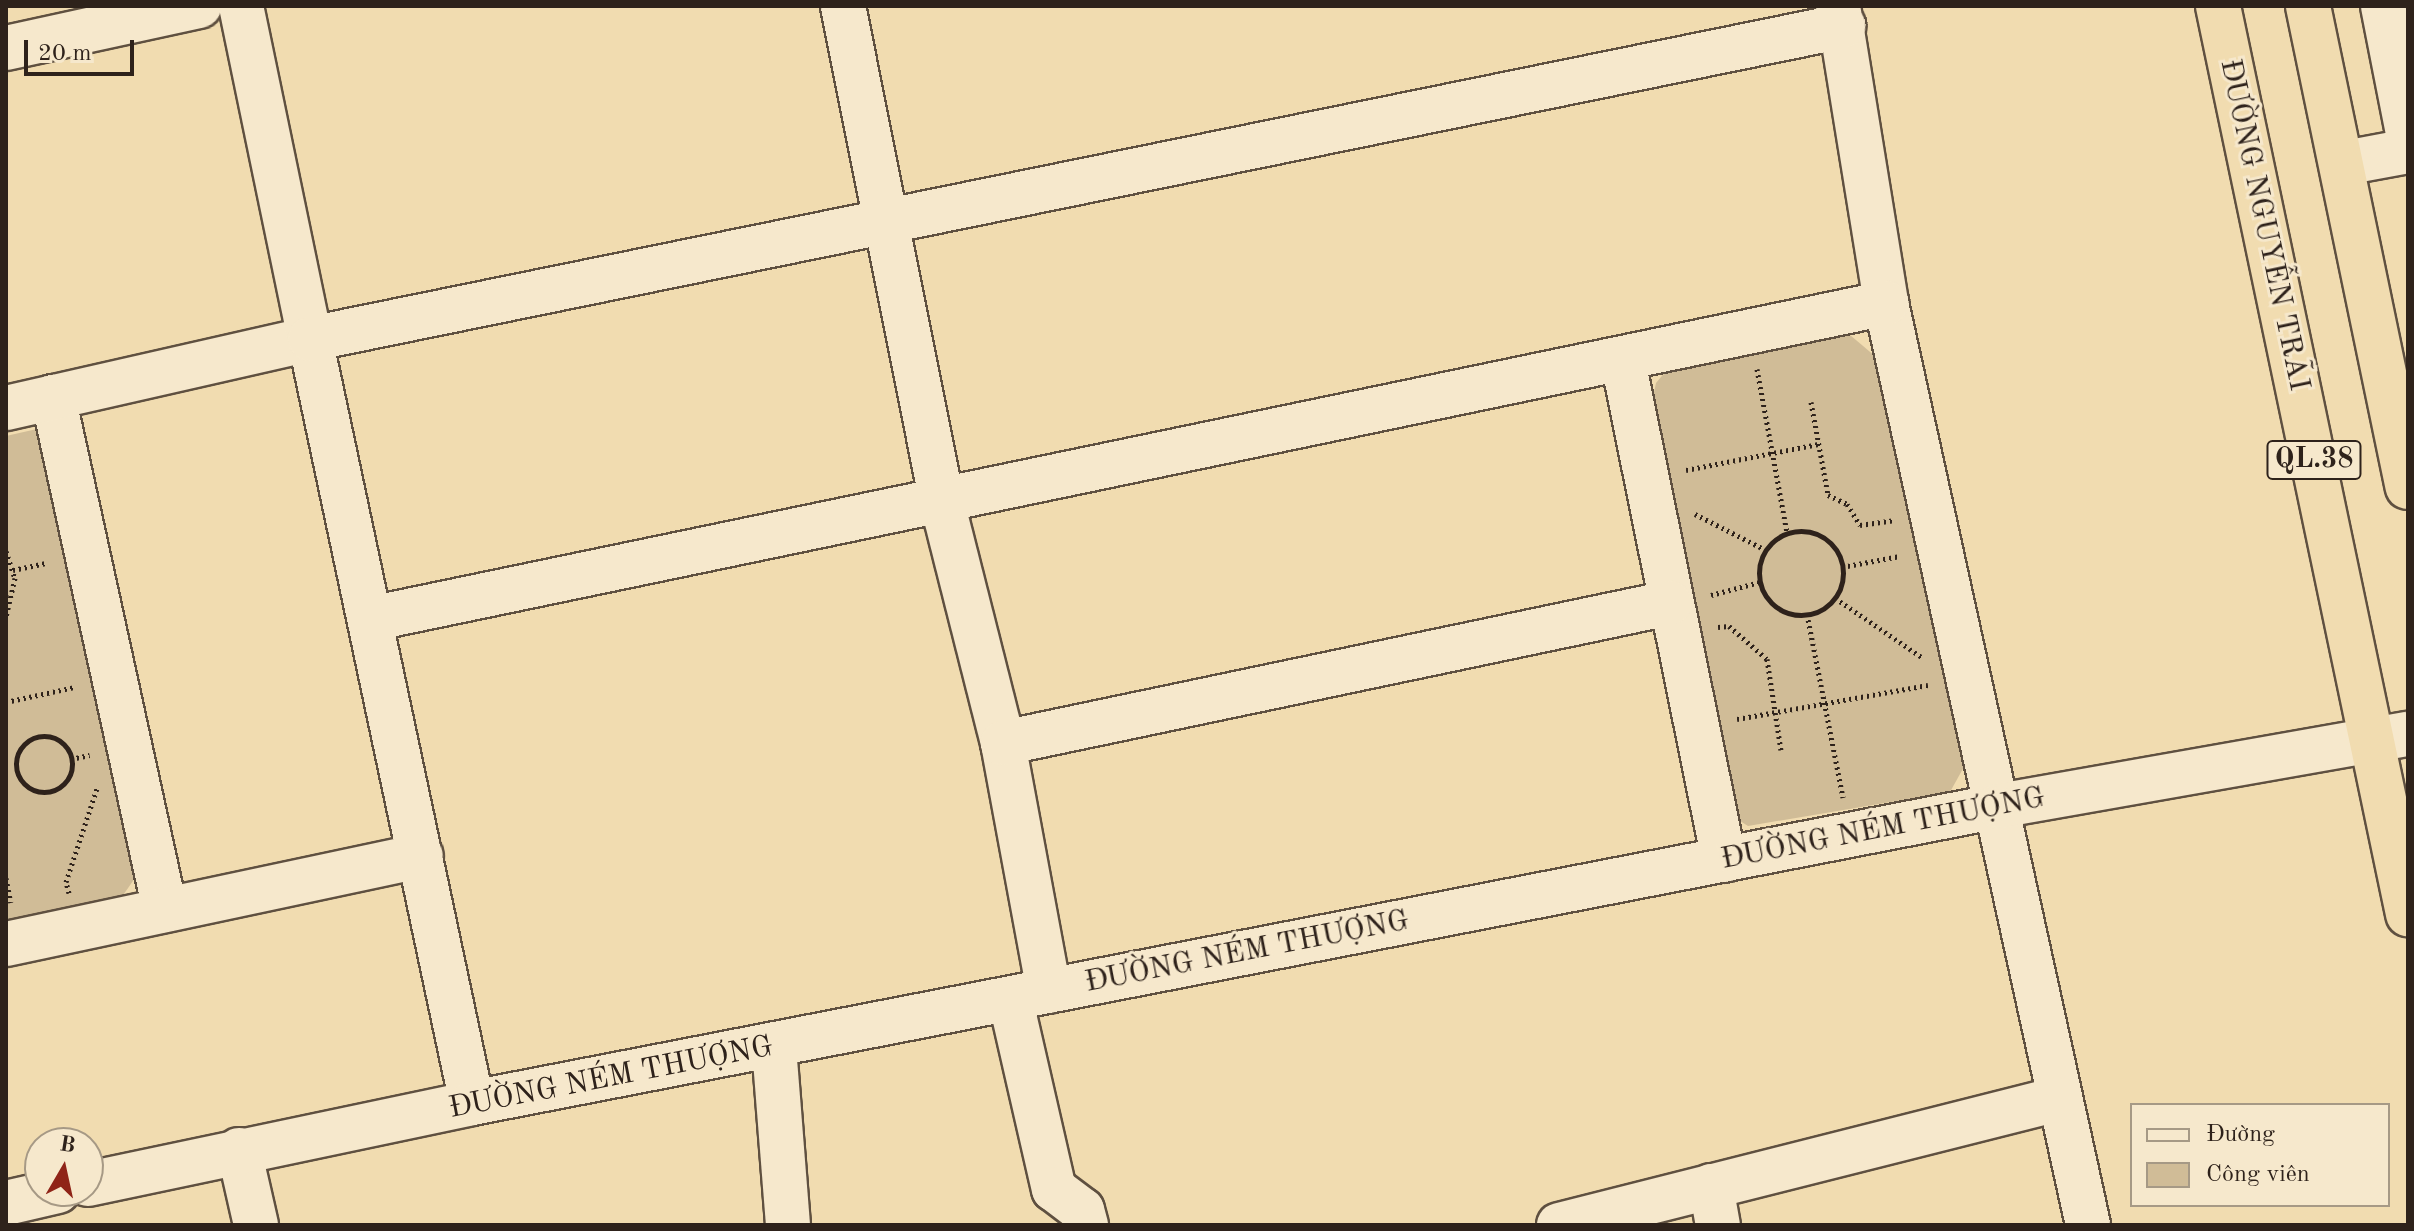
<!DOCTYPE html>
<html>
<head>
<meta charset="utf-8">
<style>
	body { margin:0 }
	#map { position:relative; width:2414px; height:1231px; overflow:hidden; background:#f1dcb0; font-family:"Old Standard TT",serif }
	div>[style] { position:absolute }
	.green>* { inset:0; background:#d0bc97 }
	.path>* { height:5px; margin-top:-2.5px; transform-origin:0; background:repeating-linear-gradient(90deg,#2e221b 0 2px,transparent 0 6px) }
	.path>.ring { margin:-2.5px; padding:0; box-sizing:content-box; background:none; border:5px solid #2e221b; border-radius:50% }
	.roads { filter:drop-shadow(2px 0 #5f5040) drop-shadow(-2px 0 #5f5040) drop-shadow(0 2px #5f5040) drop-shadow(0 -2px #5f5040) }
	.minor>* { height:44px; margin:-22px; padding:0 22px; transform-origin:22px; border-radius:22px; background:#f6e8cc }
	.highway>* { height:44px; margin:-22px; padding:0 22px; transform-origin:22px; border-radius:22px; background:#f1dcb0 }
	span { translate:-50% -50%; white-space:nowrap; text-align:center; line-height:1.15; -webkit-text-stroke:6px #f6e8cc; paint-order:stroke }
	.shield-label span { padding:2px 6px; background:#f6e8cc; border:2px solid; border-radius:6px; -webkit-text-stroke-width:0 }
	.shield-label { font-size:28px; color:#2e221b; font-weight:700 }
	.street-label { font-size:30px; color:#2e221b }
	.frame { position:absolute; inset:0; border:8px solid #2e221b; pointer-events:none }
	.legend { position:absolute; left:2130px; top:1103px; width:260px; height:104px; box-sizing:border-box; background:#f6e8cc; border:2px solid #a69985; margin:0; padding:10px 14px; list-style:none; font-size:24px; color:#2e221b }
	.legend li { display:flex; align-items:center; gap:16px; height:40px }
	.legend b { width:40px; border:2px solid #a69985 }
	.north { position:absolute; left:24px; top:1127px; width:80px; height:80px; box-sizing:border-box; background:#f6e8cc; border:2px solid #a69985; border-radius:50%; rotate:9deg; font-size:22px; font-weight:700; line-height:32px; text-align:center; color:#2e221b }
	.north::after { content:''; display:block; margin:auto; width:28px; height:36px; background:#8f2418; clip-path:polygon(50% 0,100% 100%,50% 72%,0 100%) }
	.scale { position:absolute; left:24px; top:40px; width:110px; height:36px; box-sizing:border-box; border:4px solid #2e221b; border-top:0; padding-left:10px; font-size:24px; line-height:28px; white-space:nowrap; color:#2e221b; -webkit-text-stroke:6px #f6e8cc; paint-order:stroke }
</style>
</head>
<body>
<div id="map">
	<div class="green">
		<i style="clip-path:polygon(1850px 335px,1882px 362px,1965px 765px,1950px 792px,1748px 826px,1726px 812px,1650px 412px,1656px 383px,1666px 371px)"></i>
		<i style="clip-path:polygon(37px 429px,51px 445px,137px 875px,117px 904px,6px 927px,6px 436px)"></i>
	</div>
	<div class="path">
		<i style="left:1757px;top:369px;width:167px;rotate:79.6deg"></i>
		<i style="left:1811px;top:402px;width:95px;rotate:79.6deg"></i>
		<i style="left:1828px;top:495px;width:21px;rotate:25deg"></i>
		<i style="left:1847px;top:504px;width:25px;rotate:58deg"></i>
		<i style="left:1860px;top:525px;width:34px;rotate:-8deg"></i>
		<i style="left:1686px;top:470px;width:135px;rotate:-11.1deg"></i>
		<i style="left:1695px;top:514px;width:80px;rotate:26.9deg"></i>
		<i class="ring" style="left:1759px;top:531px;width:79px;height:79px"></i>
		<i style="left:6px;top:551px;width:28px;rotate:72deg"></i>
		<i style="left:15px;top:578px;width:40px;rotate:103deg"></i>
		<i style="left:1842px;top:567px;width:59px;rotate:-10.7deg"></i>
		<i style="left:13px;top:570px;width:35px;rotate:-12deg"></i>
		<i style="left:1711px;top:595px;width:51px;rotate:-14.9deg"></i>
		<i style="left:1835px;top:598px;width:107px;rotate:34.3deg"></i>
		<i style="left:1807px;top:614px;width:187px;rotate:78.9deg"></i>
		<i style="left:1718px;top:627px;width:11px;rotate:-5deg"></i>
		<i style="left:1729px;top:626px;width:50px;rotate:41deg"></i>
		<i style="left:1767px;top:659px;width:92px;rotate:81.3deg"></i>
		<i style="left:6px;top:702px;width:71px;rotate:-12.3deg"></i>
		<i style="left:1737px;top:719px;width:194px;rotate:-10.1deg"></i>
		<i class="ring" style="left:16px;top:736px;width:51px;height:51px"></i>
		<i style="left:71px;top:759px;width:19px;rotate:-12deg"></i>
		<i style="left:6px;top:878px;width:25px;rotate:79deg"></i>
		<i style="left:69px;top:893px;width:11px;rotate:-105deg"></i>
		<i style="left:66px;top:882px;width:99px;rotate:-71.7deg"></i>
	</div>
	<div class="roads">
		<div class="minor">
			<i style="left:843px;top:6px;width:506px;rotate:78.71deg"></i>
			<i style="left:942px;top:502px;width:249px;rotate:75.8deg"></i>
			<i style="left:1003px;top:743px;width:252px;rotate:79.5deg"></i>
			<i style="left:1838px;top:6px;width:301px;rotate:80.8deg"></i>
			<i style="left:1886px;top:303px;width:944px;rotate:77.64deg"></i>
			<i style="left:2383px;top:6px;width:129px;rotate:78.9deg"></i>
			<i style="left:6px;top:48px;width:198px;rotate:-12.3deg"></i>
			<i style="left:2344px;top:163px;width:65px;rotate:-10.6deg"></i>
			<i style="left:1623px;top:361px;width:509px;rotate:78.56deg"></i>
			<i style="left:53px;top:397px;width:525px;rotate:77.68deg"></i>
			<i style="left:6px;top:408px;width:312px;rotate:-12.8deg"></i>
			<i style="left:310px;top:339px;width:340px;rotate:-101.7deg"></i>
			<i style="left:370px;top:619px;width:1549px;rotate:-11.77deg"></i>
			<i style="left:1003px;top:743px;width:681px;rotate:-11.87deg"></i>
			<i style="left:6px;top:944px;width:424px;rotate:-12deg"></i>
			<i style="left:1011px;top:1002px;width:192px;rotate:77.1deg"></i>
			<i style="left:1054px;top:1189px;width:35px;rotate:37deg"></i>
			<i style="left:1082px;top:1210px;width:16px;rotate:75deg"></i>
			<i style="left:774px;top:1047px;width:179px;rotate:85.5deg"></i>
			<i style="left:472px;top:1103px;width:781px;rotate:-101.97deg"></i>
			<i style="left:310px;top:339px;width:1565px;rotate:-11.54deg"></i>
			<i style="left:239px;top:1150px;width:77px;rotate:77.2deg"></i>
			<i style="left:88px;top:1184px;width:392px;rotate:-11.9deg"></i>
			<i style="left:472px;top:1103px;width:1555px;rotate:-11.01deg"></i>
			<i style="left:1998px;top:806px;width:416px;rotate:-10deg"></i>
			<i style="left:1711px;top:1186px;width:40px;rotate:80deg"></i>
			<i style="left:6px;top:1203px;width:53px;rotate:-13deg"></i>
			<i style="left:1559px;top:1225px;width:515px;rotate:-14.17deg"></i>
		</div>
		<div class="highway">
			<i style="left:2218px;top:6px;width:928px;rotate:78.18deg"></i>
			<i style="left:2308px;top:6px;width:491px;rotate:78.3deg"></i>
		</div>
	</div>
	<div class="shield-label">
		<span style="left:2314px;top:460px">QL.38</span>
	</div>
	<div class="street-label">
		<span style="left:2264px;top:225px;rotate:78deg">ĐƯỜNG NGUYỄN TRÃI</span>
		<span style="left:1883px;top:829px;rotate:-11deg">ĐƯỜNG NÉM THƯỢNG</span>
		<span style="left:1247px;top:952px;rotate:-11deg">ĐƯỜNG NÉM THƯỢNG</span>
		<span style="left:611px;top:1078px;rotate:-11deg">ĐƯỜNG NÉM THƯỢNG</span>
	</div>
	<div class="frame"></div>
	<ul class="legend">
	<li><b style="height:10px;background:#f6e8cc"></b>Đường</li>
	<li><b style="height:22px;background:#d0bc97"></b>Công viên</li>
	</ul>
	<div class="north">B</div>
	<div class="scale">20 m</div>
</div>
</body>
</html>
